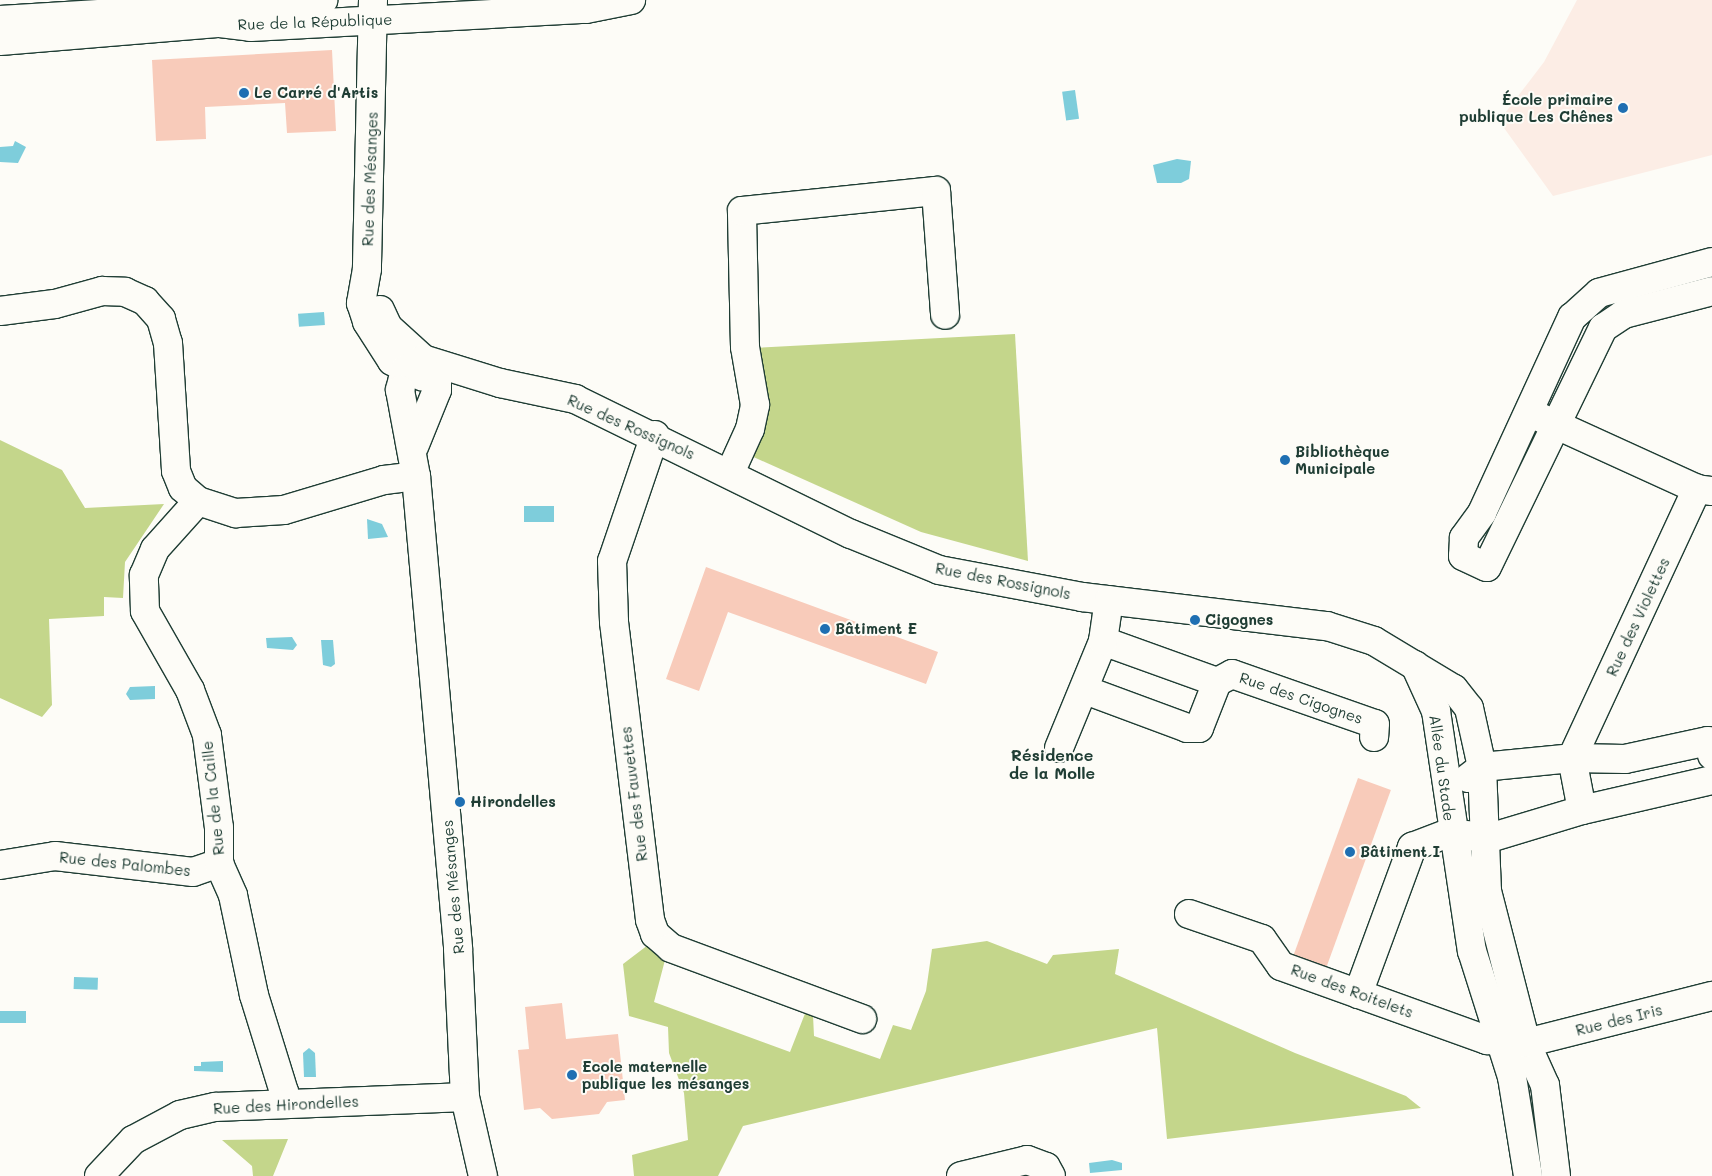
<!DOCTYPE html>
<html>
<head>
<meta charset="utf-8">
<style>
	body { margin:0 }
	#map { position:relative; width:1712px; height:1176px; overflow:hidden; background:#fdfcf7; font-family:Mali,sans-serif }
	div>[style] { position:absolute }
	.built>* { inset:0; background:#fcede5 }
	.green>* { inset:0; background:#c4d68b }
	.water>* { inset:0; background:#7ecddb; transform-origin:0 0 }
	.building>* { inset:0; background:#f8cbba; transform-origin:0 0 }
	.roads { filter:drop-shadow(1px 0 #1f3d34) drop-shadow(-1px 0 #1f3d34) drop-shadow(0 1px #1f3d34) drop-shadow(0 -1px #1f3d34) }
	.minor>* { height:28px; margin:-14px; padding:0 14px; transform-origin:14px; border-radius:14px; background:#fdfcf7 }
	.dots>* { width:14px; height:14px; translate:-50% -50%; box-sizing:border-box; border:2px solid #fdfcf7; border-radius:50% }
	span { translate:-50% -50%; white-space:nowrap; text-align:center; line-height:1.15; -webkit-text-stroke:4px #fdfcf7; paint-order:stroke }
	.street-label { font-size:15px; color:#1f3d34 }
	.poi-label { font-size:15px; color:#1f3d34; font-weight:700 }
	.left { translate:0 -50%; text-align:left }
	.right { translate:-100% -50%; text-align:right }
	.neighbourhood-label { font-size:16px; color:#1f3d34; font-weight:700 }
</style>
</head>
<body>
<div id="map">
	<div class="built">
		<i style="clip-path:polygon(1577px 0,1712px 0,1712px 155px,1553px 196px,1499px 121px,1544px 62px)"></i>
	</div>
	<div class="green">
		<i style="clip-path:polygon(1015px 334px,1028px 561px,921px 532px,749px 455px,755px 348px)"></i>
		<i style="clip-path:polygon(0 440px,62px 470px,85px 508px,164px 504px,125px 562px,123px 598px,104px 597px,104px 616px,49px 619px,52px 705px,42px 717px,0 698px)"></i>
		<i style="clip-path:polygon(987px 941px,1047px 964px,1053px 955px,1119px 949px,1115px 974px,1295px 1053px,1406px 1096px,1421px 1108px,1167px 1139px,1157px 1028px,743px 1126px,718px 1176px,634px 1176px,632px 1155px,688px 1140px,684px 1093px,669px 1053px,668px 1027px,629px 1016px,623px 964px,648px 945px,665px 960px,654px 1002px,790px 1052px,806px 1011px,813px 1015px,814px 1036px,880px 1059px,893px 1025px,911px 1030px,926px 991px,932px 949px)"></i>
		<i style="clip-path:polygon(288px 1139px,273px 1176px,253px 1176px,252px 1166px,222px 1140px)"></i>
	</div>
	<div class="water">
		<i style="left:1075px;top:90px;width:29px;height:13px;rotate:82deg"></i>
		<i style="clip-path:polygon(15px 141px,26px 147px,18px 163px,0 162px,0 147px,13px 146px)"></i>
		<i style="clip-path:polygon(1177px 159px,1191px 161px,1189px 179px,1181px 183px,1157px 183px,1153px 165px)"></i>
		<i style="left:324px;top:312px;width:13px;height:26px;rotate:86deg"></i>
		<i style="left:554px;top:506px;width:16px;height:30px;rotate:90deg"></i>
		<i style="clip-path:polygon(367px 519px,382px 524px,388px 537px,368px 539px)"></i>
		<i style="clip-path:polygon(292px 637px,297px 645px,293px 650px,267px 648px,266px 638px)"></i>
		<i style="clip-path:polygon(321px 640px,333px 640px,335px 664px,331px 667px,323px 665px)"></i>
		<i style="clip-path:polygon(155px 686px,155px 699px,130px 700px,126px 694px,130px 687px)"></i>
		<i style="left:74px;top:977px;width:24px;height:12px;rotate:2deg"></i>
		<i style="left:26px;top:1011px;width:12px;height:26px;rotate:90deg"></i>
		<i style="clip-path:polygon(309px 1048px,315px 1053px,316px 1077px,304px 1077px,303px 1053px)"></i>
		<i style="clip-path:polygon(223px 1061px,223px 1072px,194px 1071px,194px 1066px,201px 1066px,201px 1062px)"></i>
		<i style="clip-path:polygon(1112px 1160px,1122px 1163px,1122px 1170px,1090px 1173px,1089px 1163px)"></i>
	</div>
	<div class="building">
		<i style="clip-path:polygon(332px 50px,336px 131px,287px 133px,285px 103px,205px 107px,206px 139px,156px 141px,152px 60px)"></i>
		<i style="clip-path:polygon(706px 567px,938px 652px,926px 684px,728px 612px,699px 691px,666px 679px)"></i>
		<i style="left:1358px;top:778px;width:35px;height:188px;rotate:20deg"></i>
		<i style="clip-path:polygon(562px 1003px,566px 1039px,618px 1034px,625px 1100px,607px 1102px,599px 1114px,552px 1119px,540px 1108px,524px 1110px,518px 1050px,529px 1049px,525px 1007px)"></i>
	</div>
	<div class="roads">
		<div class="minor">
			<i style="left:373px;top:0;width:269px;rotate:91.3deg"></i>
			<i style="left:367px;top:269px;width:35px;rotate:100deg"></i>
			<i style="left:361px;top:303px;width:20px;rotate:72deg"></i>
			<i style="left:367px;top:322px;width:46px;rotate:57.3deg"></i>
			<i style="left:392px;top:361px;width:34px;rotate:27deg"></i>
			<i style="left:0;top:20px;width:324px;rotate:-3.5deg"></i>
			<i style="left:0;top:41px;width:221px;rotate:-4.7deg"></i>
			<i style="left:220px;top:23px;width:31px;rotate:7deg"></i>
			<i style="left:251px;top:27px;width:335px;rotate:-3.1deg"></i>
			<i style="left:586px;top:9px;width:46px;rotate:-11.3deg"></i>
			<i style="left:1712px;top:262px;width:117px;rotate:164.7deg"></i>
			<i style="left:1599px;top:293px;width:36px;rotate:138deg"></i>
			<i style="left:1572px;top:317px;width:216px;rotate:114.7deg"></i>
			<i style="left:1482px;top:513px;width:31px;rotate:126deg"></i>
			<i style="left:1464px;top:538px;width:18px;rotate:93deg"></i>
			<i style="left:1463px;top:556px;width:26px;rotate:25deg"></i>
			<i style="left:1487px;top:567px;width:266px;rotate:-64.1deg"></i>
			<i style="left:1603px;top:328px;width:25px;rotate:-34deg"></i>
			<i style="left:1624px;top:314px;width:91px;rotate:-14.6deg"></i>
			<i style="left:380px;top:310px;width:19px;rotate:65deg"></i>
			<i style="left:388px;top:327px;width:47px;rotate:42.4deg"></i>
			<i style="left:423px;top:359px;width:25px;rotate:56deg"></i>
			<i style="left:437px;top:380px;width:10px;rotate:90deg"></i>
			<i style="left:437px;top:390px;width:61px;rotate:112deg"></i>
			<i style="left:0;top:311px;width:55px;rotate:-7.3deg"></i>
			<i style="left:55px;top:304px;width:49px;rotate:-15.5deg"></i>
			<i style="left:102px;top:291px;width:23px;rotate:2deg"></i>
			<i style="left:125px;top:292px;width:22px;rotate:24deg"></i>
			<i style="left:145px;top:301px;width:24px;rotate:48deg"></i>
			<i style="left:161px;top:319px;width:25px;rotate:74deg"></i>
			<i style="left:168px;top:343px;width:128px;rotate:86.4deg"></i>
			<i style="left:176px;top:471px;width:18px;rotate:68deg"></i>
			<i style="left:183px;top:488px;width:20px;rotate:41deg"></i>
			<i style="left:423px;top:359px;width:81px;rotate:17.3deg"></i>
			<i style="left:500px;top:383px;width:77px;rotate:12deg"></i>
			<i style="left:575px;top:399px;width:307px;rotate:26.1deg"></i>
			<i style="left:851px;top:534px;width:95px;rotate:22.2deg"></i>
			<i style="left:939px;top:570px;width:146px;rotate:10.7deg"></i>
			<i style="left:1082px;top:597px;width:247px;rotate:6.8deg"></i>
			<i style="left:1327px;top:626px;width:49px;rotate:17.7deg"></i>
			<i style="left:1374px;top:641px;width:93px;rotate:31deg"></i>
			<i style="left:1454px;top:689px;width:24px;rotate:52deg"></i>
			<i style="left:1469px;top:708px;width:60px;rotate:77.6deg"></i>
			<i style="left:1482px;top:767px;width:124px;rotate:87.7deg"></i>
			<i style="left:1487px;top:891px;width:157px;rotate:75.6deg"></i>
			<i style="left:1526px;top:1043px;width:46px;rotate:65.7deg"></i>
			<i style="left:1545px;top:1085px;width:92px;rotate:83.1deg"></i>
			<i style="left:423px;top:359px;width:21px;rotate:149deg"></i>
			<i style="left:405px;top:370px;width:21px;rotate:104deg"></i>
			<i style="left:400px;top:390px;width:87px;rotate:79.5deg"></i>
			<i style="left:416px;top:476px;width:475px;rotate:84.9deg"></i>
			<i style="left:458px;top:949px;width:148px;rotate:87.3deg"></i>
			<i style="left:465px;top:1097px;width:81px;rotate:77.2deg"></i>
			<i style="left:1537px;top:416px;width:176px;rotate:24.5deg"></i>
			<i style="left:655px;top:435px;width:133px;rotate:108.8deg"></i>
			<i style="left:612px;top:561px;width:61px;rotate:88.1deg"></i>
			<i style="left:614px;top:622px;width:300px;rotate:83.1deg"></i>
			<i style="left:650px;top:920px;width:15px;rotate:70deg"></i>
			<i style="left:655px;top:934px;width:21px;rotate:41deg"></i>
			<i style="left:671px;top:948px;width:204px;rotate:20.4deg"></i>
			<i style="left:730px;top:473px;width:48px;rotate:-65.6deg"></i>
			<i style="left:750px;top:429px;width:25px;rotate:-78deg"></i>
			<i style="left:755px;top:405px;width:59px;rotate:-99.8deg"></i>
			<i style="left:745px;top:347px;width:136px;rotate:-91.3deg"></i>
			<i style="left:742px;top:211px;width:195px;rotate:-5.9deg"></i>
			<i style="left:936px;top:191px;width:124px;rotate:85.8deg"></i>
			<i style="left:1103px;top:641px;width:121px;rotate:19.8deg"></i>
			<i style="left:1217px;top:682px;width:17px;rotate:-28deg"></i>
			<i style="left:1232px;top:674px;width:151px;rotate:19.3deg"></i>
			<i style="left:1375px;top:724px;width:13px;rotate:94deg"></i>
			<i style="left:1415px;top:665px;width:51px;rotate:65.5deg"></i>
			<i style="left:1436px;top:711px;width:243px;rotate:81.5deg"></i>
			<i style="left:1472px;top:951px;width:132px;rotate:72.4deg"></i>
			<i style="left:1512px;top:1077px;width:100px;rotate:80.8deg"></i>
			<i style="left:1085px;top:690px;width:109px;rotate:20.4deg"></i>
			<i style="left:1187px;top:728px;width:12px"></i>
			<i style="left:1199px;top:728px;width:49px;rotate:-68.6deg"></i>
			<i style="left:1059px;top:748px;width:116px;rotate:-67.6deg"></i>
			<i style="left:1103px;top:641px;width:41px;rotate:-81.7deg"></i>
			<i style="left:1468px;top:778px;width:18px;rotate:-38deg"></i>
			<i style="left:1482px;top:767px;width:90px;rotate:-5.7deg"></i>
			<i style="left:1572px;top:758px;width:53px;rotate:1.1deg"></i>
			<i style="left:1625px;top:759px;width:85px;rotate:-12.2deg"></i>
			<i style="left:1708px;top:741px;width:15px;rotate:74deg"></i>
			<i style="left:1582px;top:810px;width:53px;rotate:-100.9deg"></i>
			<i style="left:1572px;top:758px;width:297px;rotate:-65.1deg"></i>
			<i style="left:1697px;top:489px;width:15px;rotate:8deg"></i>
			<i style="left:1467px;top:835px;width:19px;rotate:12deg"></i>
			<i style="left:1486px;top:839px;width:100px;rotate:-16.8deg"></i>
			<i style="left:1582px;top:810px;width:133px;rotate:-13deg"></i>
			<i style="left:0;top:865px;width:56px;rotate:-9.3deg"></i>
			<i style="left:55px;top:856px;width:139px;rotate:6.6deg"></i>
			<i style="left:193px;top:872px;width:28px;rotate:-19deg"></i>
			<i style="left:1189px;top:914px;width:77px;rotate:18.9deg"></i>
			<i style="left:1262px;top:939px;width:33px;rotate:55deg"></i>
			<i style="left:1281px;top:966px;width:219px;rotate:19.8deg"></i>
			<i style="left:1487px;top:1040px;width:39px;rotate:4deg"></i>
			<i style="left:1526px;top:1043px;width:192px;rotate:-14.2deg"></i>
			<i style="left:1358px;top:994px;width:157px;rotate:-69.8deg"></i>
			<i style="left:1412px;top:847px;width:42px;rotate:-21deg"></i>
			<i style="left:284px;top:1104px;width:12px;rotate:-90deg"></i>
			<i style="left:284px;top:1092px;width:102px;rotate:-107.2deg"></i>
			<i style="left:254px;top:995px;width:102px;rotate:-101.9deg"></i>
			<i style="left:233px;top:895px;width:35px;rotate:-114deg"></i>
			<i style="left:219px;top:863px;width:35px;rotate:-90deg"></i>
			<i style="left:219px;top:828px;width:94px;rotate:-97.4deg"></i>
			<i style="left:207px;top:735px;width:48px;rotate:-110.7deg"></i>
			<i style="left:190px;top:690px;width:91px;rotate:-119.7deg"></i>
			<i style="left:145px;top:611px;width:36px;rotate:-92deg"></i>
			<i style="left:144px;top:575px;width:28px;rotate:-67deg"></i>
			<i style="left:155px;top:549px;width:64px;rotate:-48.1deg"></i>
			<i style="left:198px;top:501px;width:40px;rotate:18deg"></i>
			<i style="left:236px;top:513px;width:48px;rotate:-3.6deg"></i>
			<i style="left:284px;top:510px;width:104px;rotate:-16.7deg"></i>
			<i style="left:384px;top:480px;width:32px;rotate:-7deg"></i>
			<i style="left:99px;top:1176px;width:50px;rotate:-46.6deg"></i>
			<i style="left:133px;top:1140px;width:53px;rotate:-28deg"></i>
			<i style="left:180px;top:1115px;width:37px;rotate:-13deg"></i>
			<i style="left:216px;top:1107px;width:249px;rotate:-2.3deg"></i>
			<i style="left:961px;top:1176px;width:68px;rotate:-13.6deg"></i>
			<i style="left:1027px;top:1160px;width:20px;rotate:20deg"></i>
			<i style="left:1046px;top:1167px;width:10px;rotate:61deg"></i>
		</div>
	</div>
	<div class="dots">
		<i style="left:244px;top:93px;background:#1f6fb2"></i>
		<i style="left:1623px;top:108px;background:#1f6fb2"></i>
		<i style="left:1285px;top:460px;background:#1f6fb2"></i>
		<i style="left:1195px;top:620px;background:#1f6fb2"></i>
		<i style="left:825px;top:629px;background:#1f6fb2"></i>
		<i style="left:460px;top:802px;background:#1f6fb2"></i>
		<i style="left:1350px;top:852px;background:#1f6fb2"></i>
		<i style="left:572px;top:1075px;background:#1f6fb2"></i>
	</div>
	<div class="street-label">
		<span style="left:315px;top:22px;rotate:-2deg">Rue de la République</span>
		<span style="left:370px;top:179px;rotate:-88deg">Rue des Mésanges</span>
		<span style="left:631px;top:427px;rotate:24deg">Rue des Rossignols</span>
		<span style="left:1003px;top:581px;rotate:11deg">Rue des Rossignols</span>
		<span style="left:1638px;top:617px;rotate:-65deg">Rue des Violettes</span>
		<span style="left:1301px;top:698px;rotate:19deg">Rue des Cigognes</span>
		<span style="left:1442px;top:768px;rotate:82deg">Allée du Stade</span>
		<span style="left:634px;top:794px;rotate:-97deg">Rue des Fauvettes</span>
		<span style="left:213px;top:798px;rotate:-96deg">Rue de la Caille</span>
		<span style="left:125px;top:864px;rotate:6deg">Rue des Palombes</span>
		<span style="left:453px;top:887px;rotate:-95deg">Rue des Mésanges</span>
		<span style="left:1352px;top:991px;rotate:20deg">Rue des Roitelets</span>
		<span style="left:1619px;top:1020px;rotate:-14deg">Rue des Iris</span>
		<span style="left:286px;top:1105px;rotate:-3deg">Rue des Hirondelles</span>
	</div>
	<div class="poi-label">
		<span class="left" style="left:254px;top:93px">Le Carré d'Artis</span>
		<span class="right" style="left:1613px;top:108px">École primaire<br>publique Les Chênes</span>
		<span class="left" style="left:1295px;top:460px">Bibliothèque<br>Municipale</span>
		<span class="left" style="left:1205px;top:620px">Cigognes</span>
		<span class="left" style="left:835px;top:629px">Bâtiment E</span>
		<span class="left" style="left:470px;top:802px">Hirondelles</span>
		<span class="left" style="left:1360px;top:852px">Bâtiment I</span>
		<span class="left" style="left:582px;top:1075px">Ecole maternelle<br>publique les mésanges</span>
	</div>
	<div class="neighbourhood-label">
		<span style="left:1052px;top:764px">Résidence<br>de la Molle</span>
	</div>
</div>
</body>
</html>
